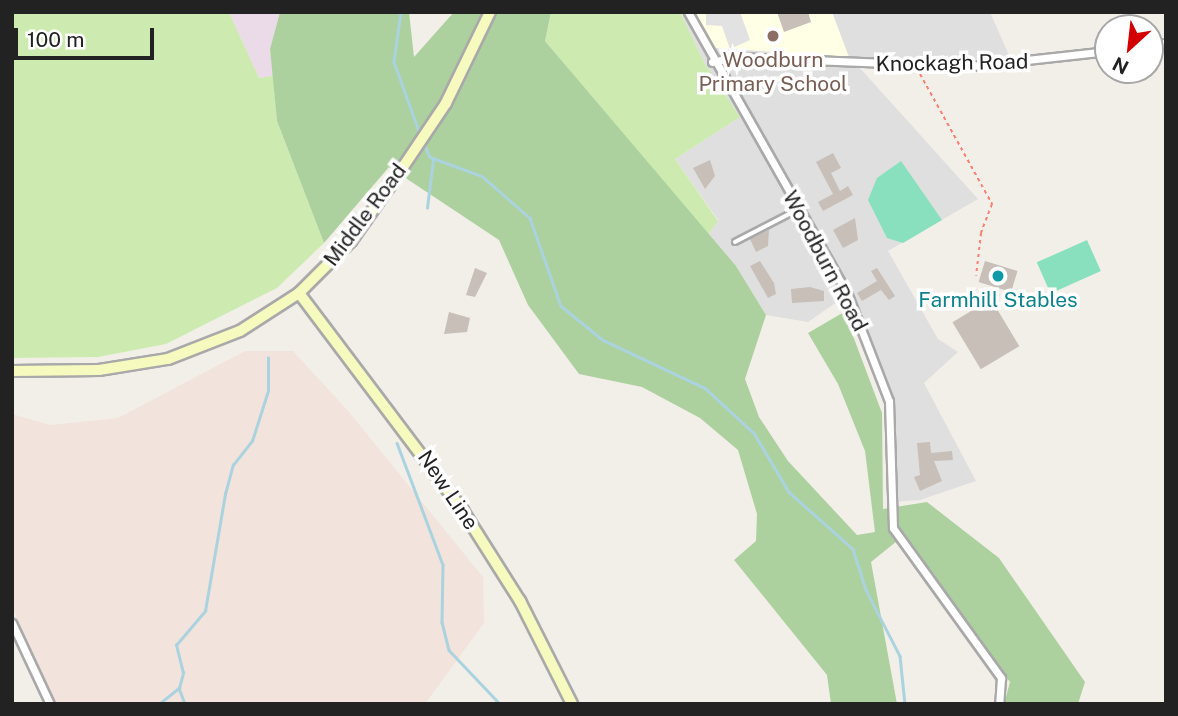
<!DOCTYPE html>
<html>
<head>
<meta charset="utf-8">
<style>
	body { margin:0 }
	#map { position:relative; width:1178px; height:716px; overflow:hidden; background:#f2efe9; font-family:"Public Sans",sans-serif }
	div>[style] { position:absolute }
	.residential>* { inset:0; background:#e0dfdf }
	.industrial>* { inset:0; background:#ebdbe8 }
	.education>* { inset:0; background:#ffffe5 }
	.military>* { inset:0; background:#f3e3dd }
	.grass>* { inset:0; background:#cdebb0 }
	.forest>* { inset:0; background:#add19e }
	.pitch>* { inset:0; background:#88e0be; transform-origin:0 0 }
	.parking>* { inset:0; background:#e2e2e2 }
	.stream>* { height:2.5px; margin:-1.25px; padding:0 1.25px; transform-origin:1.25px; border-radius:1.25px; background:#aad3df }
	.building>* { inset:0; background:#c7bfb8; transform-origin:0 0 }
	.path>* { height:2px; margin-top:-1px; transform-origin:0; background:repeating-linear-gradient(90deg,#fa8072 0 3.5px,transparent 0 7px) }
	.roads { filter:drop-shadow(2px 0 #a9a9a9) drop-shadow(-2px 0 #a9a9a9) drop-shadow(0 2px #a9a9a9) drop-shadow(0 -2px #a9a9a9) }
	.service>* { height:3.5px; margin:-1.75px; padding:0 1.75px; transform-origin:1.75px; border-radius:1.75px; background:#fff }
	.minor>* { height:7px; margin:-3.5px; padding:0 3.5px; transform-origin:3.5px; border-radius:3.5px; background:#fff }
	.secondary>* { height:10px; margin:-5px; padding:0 5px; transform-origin:5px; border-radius:5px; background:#f7fabf }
	.dots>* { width:19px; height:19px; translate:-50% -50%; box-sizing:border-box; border:4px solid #fff; border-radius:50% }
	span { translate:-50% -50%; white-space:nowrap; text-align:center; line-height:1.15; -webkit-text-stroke:7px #fff; paint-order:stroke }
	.education-label { font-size:21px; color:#785e54 }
	.street-label { font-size:21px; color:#222 }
	.culture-label { font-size:21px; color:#0d838f }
	.frame { position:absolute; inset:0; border:14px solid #222; pointer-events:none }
	.north { position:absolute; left:1094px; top:14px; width:70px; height:70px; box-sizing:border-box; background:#fff; border:2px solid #a7a7a7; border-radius:50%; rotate:207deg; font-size:19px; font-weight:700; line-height:28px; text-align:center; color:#222 }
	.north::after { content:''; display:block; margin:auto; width:24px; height:32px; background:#d40000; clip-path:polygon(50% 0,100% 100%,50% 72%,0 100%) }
	.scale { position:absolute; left:14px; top:28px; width:140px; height:32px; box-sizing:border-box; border:4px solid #222; border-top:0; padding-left:9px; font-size:21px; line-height:24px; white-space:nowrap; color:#222; -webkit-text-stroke:5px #fff; paint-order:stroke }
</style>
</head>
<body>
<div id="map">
	<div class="residential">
		<i style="clip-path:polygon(680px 12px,990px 12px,1011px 60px,850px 57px,978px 199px,888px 251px,938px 339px,958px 352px,924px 383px,976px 481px,920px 500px,891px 502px,888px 395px,847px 295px,808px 322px,766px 315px,736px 266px,708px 235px,718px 220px,675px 159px,740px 117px,705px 64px)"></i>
	</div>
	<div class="industrial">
		<i style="clip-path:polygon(229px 12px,280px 12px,270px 49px,273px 76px,259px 78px)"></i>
	</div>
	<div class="education">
		<i style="clip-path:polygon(694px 12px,832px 12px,849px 57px,715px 48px)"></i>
	</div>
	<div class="military">
		<i style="clip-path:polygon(245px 351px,293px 351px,349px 412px,483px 577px,484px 623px,425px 704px,41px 704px,50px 702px,12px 606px,12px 414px,50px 425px,118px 418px)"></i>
	</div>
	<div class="grass">
		<i style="clip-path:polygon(12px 12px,229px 12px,259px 78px,273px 76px,277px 121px,324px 243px,277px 288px,166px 344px,98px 357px,12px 358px)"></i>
		<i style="clip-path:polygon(551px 12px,680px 12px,705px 64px,740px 117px,675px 159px,718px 221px,708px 235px,545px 41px)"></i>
	</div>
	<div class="forest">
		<i style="clip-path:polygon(280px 12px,409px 12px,414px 57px,454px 12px,551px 12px,545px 41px,736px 266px,766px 315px,745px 379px,759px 417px,788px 461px,857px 535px,875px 532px,865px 451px,838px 384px,808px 333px,844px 312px,882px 413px,883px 509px,927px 502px,999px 558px,1085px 682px,1078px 704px,1004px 704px,1010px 682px,902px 537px,871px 562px,897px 704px,831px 704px,827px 675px,734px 560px,756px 541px,757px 514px,738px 450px,700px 418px,642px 387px,579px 374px,528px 305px,499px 240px,389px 167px,324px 243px,277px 121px,270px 49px)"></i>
	</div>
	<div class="pitch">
		<i style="clip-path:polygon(901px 161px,942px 220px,903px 243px,887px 238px,868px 200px,877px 178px)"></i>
		<i style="left:1087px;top:240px;width:34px;height:55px;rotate:66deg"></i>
	</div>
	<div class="parking">
		<i style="clip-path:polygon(706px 12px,740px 12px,750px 40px,730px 49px,722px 26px,706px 25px)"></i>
	</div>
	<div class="stream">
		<i style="left:401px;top:12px;width:50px;rotate:98deg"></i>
		<i style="left:394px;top:62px;width:77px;rotate:70.1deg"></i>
		<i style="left:424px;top:143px;width:15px;rotate:67deg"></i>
		<i style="left:430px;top:157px;width:55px;rotate:20.1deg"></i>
		<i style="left:482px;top:176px;width:64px;rotate:41.2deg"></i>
		<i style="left:530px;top:218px;width:93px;rotate:70.6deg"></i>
		<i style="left:561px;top:306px;width:54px;rotate:39deg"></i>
		<i style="left:603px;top:340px;width:113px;rotate:25.2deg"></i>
		<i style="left:705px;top:388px;width:67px;rotate:42.6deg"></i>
		<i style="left:754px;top:433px;width:69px;rotate:59.3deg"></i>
		<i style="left:789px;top:492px;width:86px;rotate:41.7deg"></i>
		<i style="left:853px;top:549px;width:43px;rotate:72.4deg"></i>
		<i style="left:866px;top:590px;width:74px;rotate:62.7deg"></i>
		<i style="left:900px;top:656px;width:48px;rotate:84.1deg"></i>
		<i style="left:427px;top:208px;width:48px;rotate:-82.9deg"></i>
		<i style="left:397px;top:443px;width:130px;rotate:69.3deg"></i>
		<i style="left:443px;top:565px;width:57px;rotate:91deg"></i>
		<i style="left:442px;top:622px;width:29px;rotate:76deg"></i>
		<i style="left:449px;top:650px;width:74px;rotate:46.6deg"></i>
		<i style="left:179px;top:688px;width:17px;rotate:69deg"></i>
		<i style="left:159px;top:704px;width:26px;rotate:-39deg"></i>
		<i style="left:179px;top:688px;width:16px;rotate:-75deg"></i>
		<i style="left:183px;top:673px;width:29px;rotate:-104deg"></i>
		<i style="left:176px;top:645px;width:45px;rotate:-49.5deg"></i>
		<i style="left:205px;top:611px;width:119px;rotate:-80.3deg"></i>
		<i style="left:225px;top:494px;width:30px;rotate:-75deg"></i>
		<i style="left:233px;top:465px;width:31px;rotate:-52deg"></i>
		<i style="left:252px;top:441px;width:52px;rotate:-72.3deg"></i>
		<i style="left:268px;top:391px;width:33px;rotate:-90deg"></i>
	</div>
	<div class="building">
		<i style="clip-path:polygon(777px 12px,808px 12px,811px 22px,784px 32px)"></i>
		<i style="clip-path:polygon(833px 153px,841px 168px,831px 173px,840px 191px,848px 186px,853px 195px,823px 211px,818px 202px,833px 194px,816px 162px)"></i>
		<i style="clip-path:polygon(710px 160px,715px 176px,705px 189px,693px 168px)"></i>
		<i style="clip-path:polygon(855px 218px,858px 240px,843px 248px,833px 230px)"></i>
		<i style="clip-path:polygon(769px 230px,768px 246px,756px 252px,750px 239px)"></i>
		<i style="clip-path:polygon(760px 261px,774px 283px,776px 294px,768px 298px,750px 266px)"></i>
		<i style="left:985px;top:261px;width:34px;height:22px;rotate:17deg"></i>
		<i style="clip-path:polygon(475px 268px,487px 273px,475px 297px,466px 295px)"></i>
		<i style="clip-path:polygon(877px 268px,895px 296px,889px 300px,881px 290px,862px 301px,857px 293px,877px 281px,871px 271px)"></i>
		<i style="clip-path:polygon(810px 287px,824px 291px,824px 301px,792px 303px,791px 289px)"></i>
		<i style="left:991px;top:299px;width:55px;height:45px;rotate:59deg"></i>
		<i style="clip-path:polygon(449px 312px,470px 318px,467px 332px,444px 334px)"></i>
		<i style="clip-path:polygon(930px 442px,931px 453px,952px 451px,953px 460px,934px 461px,942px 481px,920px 491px,914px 477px,920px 475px,917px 443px)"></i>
	</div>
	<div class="path">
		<i style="left:920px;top:74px;width:149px;rotate:61deg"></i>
		<i style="left:992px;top:204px;width:31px;rotate:111deg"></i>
		<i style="left:981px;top:233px;width:43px;rotate:96.6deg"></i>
	</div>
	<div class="roads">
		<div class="service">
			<i style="left:735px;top:242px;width:72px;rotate:-27.3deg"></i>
		</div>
		<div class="minor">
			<i style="left:688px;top:12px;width:325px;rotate:60.5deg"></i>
			<i style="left:848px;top:295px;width:114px;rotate:68.9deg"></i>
			<i style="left:889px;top:401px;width:127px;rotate:88.2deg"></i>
			<i style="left:893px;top:528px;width:185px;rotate:54.2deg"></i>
			<i style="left:1001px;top:678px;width:26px;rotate:94deg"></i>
			<i style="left:1150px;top:45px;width:16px;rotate:-7deg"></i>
			<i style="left:712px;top:62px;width:23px;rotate:-13deg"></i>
			<i style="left:734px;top:57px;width:238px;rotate:2.2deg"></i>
			<i style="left:972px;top:66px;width:137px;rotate:-6.3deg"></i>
			<i style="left:12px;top:623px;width:89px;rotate:64.9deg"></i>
		</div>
		<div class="secondary">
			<i style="left:299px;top:293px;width:273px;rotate:53deg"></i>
			<i style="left:463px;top:511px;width:107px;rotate:57.7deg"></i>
			<i style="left:520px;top:601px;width:115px;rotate:63.2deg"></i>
			<i style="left:12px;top:371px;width:87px;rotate:-0.7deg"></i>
			<i style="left:99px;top:370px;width:70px;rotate:-9.1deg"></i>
			<i style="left:168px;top:359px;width:77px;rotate:-21.3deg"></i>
			<i style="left:240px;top:331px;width:70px;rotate:-32.8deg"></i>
			<i style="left:299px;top:293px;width:74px;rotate:-45deg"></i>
			<i style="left:351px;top:241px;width:80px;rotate:-54.7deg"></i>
			<i style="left:397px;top:176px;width:88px;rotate:-56.1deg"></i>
			<i style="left:446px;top:103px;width:101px;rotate:-64.2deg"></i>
		</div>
	</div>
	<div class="dots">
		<i style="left:773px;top:36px;background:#8d6e63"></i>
		<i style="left:998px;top:276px;background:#0f9aa8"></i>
	</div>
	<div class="education-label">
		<span style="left:773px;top:72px">Woodburn<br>Primary School</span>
	</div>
	<div class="street-label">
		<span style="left:952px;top:63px;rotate:-1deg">Knockagh Road</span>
		<span style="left:365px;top:215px;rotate:-53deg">Middle Road</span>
		<span style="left:825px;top:261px;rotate:62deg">Woodburn Road</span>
		<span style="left:448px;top:490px;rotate:56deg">New Line</span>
	</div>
	<div class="culture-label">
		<span style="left:998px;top:300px">Farmhill Stables</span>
	</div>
	<div class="frame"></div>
	<div class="north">N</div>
	<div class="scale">100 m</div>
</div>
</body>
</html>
